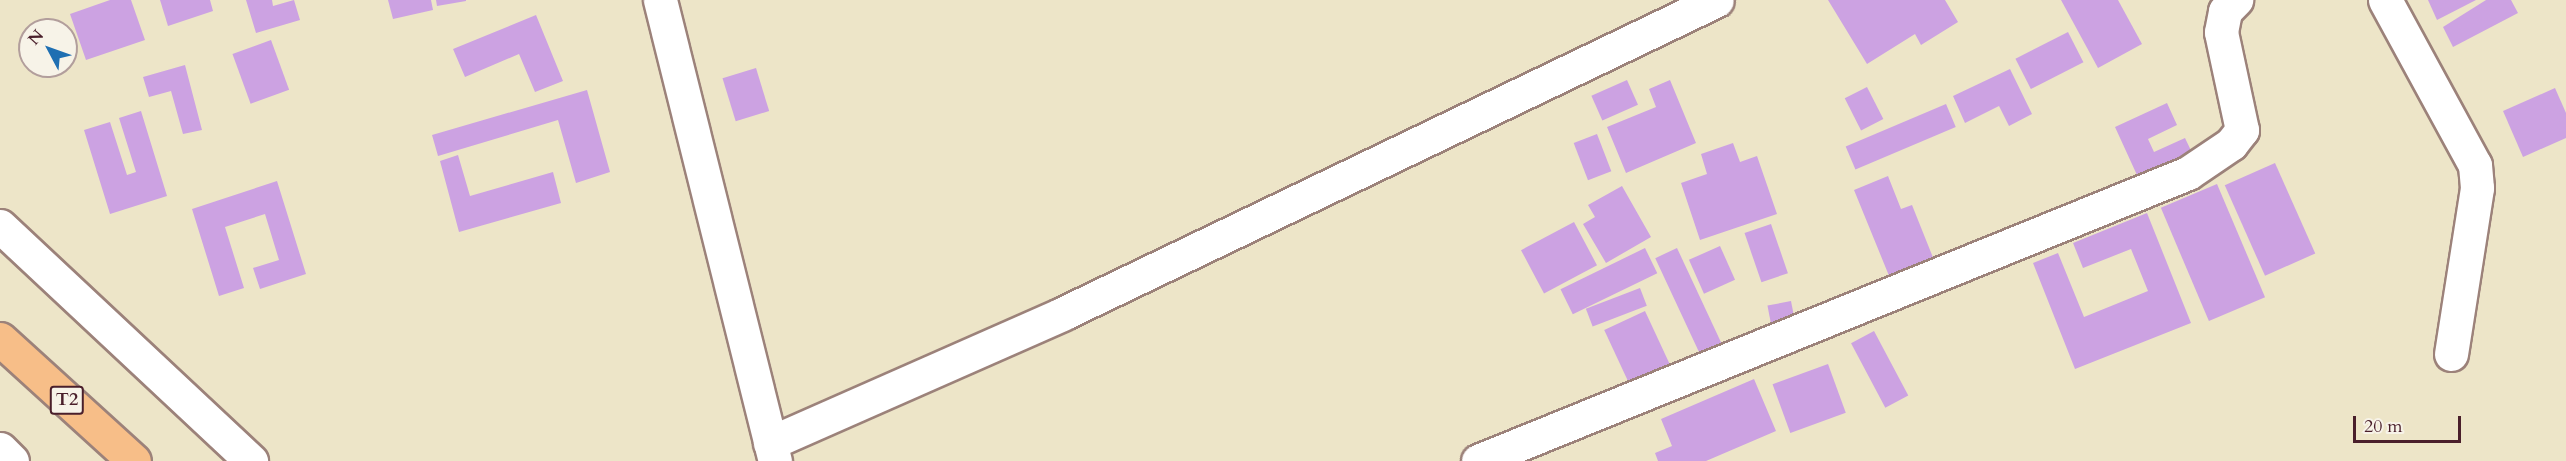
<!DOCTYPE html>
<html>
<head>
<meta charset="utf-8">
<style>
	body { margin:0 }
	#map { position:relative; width:2566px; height:461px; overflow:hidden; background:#ede5c8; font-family:Cardo,serif }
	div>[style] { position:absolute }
	.building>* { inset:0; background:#cca2e2; transform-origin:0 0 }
	.roads { filter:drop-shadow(2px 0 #9c827a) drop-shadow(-2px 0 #9c827a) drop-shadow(0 2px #9c827a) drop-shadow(0 -2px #9c827a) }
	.minor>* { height:33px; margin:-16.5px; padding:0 16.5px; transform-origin:16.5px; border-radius:16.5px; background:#fff }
	.trunk>* { height:33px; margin:-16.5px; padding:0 16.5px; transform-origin:16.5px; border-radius:16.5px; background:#f7be88 }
	span { translate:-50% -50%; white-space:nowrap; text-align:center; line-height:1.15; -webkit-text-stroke:6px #f7f3e8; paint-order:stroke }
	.shield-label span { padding:2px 4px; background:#f7f3e8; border:2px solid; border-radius:4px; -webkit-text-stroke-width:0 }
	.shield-label { font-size:18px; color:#4a1f2b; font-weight:700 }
	.north { position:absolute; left:18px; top:18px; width:60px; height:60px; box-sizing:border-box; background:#f7f3e8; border:2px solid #b29e9c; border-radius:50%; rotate:311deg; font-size:16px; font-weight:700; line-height:24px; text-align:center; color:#4a1f2b }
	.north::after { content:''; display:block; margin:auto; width:21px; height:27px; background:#1f6fb2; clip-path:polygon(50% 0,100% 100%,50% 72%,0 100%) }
	.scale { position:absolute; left:2353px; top:416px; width:108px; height:27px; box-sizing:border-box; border:3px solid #4a1f2b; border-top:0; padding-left:8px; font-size:18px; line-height:21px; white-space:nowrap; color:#4a1f2b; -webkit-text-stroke:4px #f7f3e8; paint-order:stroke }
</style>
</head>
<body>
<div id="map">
	<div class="building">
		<i style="clip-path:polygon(110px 0,131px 0,145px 40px,86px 60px,70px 14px)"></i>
		<i style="clip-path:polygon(160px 0,210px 0,213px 11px,168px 26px)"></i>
		<i style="clip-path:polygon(246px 0,272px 0,273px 6px,294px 0,300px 20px,256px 33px)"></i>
		<i style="clip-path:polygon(388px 0,431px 0,433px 10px,393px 19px)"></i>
		<i style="clip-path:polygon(436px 0,466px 0,466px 1px,437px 6px)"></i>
		<i style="clip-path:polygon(1828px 0,1945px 0,1958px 22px,1921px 45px,1915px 34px,1867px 64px)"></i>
		<i style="clip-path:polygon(2061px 0,2118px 0,2142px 44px,2098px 68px)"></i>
		<i style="clip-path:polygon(2428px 0,2476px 0,2437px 20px)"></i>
		<i style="clip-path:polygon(2486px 0,2511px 0,2518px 13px,2453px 47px,2443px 27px)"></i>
		<i style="clip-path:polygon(536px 15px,563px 81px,535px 92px,519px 54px,465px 77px,453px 49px)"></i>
		<i style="left:2068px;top:32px;width:34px;height:59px;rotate:63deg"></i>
		<i style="left:271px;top:40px;width:53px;height:41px;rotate:70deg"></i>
		<i style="clip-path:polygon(185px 65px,202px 130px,183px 134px,171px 91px,149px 97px,143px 77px)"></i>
		<i style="left:756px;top:68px;width:45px;height:35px;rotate:73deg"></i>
		<i style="clip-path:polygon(2010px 69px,2032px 114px,2009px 126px,1999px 106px,1965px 123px,1953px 96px)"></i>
		<i style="left:1627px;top:80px;width:27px;height:39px;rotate:66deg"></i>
		<i style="clip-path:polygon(1670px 80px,1696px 143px,1626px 173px,1607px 127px,1656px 107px,1649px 89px)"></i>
		<i style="left:1867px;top:87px;width:36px;height:25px;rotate:63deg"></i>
		<i style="clip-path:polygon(2555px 88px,2566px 113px,2566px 138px,2523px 157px,2503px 111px)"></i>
		<i style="clip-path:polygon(587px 90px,610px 172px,576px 183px,558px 120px,438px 156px,432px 135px)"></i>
		<i style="clip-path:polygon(2167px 103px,2177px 125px,2148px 139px,2154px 152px,2185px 138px,2196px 161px,2142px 186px,2115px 127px)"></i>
		<i style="left:1946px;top:104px;width:25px;height:109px;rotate:67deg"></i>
		<i style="clip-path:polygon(141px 111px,167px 196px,110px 214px,84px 130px,110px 122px,127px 175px,136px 172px,119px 118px)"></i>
		<i style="left:1597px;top:134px;width:40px;height:25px;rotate:69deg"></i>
		<i style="clip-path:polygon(1733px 143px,1740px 162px,1757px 156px,1777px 214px,1700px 240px,1681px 183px,1707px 174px,1701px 154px)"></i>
		<i style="clip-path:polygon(458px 155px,470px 196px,553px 172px,561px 203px,459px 232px,440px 161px)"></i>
		<i style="left:2275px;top:163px;width:99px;height:55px;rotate:66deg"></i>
		<i style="clip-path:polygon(1888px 176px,1901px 209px,1912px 205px,1938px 270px,1894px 288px,1854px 190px)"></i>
		<i style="clip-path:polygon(277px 181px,306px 274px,260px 289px,253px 268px,279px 260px,265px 214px,225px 227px,244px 288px,219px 296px,192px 209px)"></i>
		<i style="left:2217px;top:184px;width:123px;height:61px;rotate:67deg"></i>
		<i style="clip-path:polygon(1622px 186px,1651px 237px,1606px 263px,1583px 224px,1595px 217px,1588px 205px)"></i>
		<i style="clip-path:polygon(2147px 213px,2191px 323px,2075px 369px,2033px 263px,2058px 253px,2084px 317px,2148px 291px,2131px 249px,2083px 268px,2073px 243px)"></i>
		<i style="left:1574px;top:222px;width:49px;height:60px;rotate:62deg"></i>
		<i style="left:1771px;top:224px;width:52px;height:28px;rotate:71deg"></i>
		<i style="left:1720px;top:246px;width:37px;height:34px;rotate:66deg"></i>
		<i style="left:1645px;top:248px;width:28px;height:94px;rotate:64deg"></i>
		<i style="left:1677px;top:248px;width:106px;height:24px;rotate:65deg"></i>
		<i style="left:1640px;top:288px;width:19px;height:58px;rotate:69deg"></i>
		<i style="left:1791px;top:301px;width:20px;height:24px;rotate:79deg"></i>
		<i style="left:1645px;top:311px;width:60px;height:45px;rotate:65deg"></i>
		<i style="left:1874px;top:331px;width:73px;height:26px;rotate:62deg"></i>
		<i style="left:1828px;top:364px;width:52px;height:59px;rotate:70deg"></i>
		<i style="clip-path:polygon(1754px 379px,1776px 431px,1706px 461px,1658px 461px,1655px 453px,1672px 446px,1661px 419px)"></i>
	</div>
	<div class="roads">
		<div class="minor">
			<i style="left:660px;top:0;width:475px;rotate:76deg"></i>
			<i style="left:2385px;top:0;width:188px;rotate:61.4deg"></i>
			<i style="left:2475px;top:165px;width:23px;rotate:85deg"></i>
			<i style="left:2477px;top:188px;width:168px;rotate:98.9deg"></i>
			<i style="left:0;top:226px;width:344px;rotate:43.1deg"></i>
			<i style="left:770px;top:443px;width:319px;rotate:-23.8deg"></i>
			<i style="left:1062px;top:314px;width:726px;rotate:-25.61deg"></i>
			<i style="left:0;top:449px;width:17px;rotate:45deg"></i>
			<i style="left:1478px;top:461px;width:766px;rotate:-22.08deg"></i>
			<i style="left:2188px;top:173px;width:52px;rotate:-34deg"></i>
			<i style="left:2231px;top:144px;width:18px;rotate:-52deg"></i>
			<i style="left:2242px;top:130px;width:100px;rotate:-102.1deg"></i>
			<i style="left:2221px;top:32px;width:21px;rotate:-79deg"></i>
			<i style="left:2225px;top:11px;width:16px;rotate:-45deg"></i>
		</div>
		<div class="trunk">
			<i style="left:0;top:339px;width:181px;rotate:42.3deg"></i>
		</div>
	</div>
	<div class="shield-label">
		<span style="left:67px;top:400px">T2</span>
	</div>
	<div class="north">N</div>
	<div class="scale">20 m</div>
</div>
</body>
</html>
